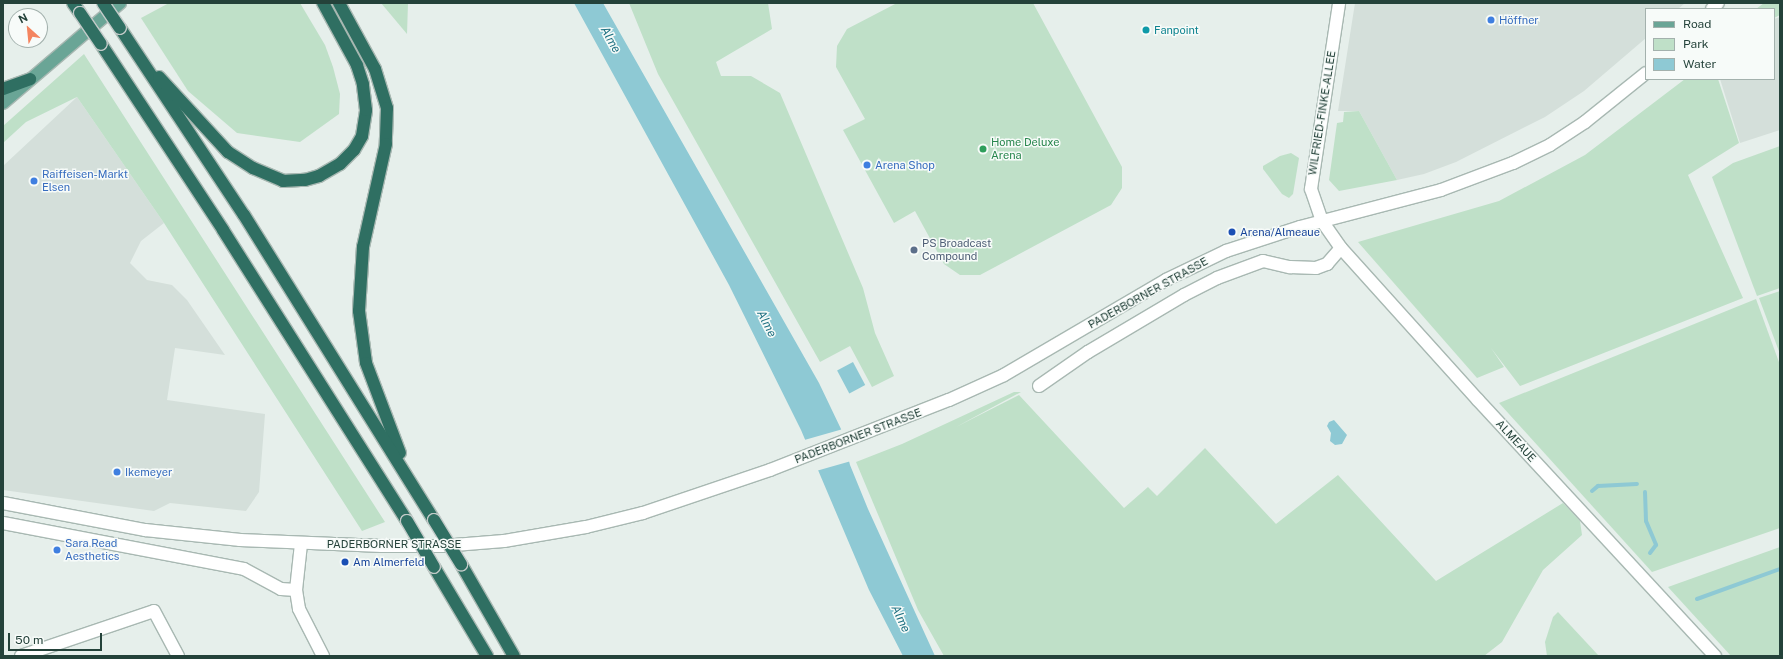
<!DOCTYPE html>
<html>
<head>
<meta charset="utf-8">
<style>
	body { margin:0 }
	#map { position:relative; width:1783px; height:659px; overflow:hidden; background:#e6efeb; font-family:"Public Sans",sans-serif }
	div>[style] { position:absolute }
	.built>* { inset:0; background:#d4dfda }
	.green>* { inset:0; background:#bfe0c8 }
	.water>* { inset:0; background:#8ec9d4; transform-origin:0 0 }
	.pier>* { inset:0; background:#e6efeb; transform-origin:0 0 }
	.stream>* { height:4px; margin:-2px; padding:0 2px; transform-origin:2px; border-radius:2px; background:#8ec9d4 }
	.roads { filter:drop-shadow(1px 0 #a8b8b2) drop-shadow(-1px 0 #a8b8b2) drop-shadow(0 1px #a8b8b2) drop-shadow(0 -1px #a8b8b2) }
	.minor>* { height:12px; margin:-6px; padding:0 6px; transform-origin:6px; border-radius:6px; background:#fff }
	.tertiary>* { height:12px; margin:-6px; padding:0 6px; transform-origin:6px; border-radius:6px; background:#fff }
	.primary>* { height:12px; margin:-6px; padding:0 6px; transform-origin:6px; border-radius:6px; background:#6aa596 }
	.motorway>* { height:12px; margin:-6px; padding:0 6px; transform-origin:6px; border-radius:6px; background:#2f6f62 }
	.bridges { filter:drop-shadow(1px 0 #c2cac8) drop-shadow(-1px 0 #c2cac8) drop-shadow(0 1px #c2cac8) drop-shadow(0 -1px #c2cac8) }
	.motorway-bridge>* { height:12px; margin:-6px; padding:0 6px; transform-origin:6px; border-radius:6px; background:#2f6f62 }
	.dots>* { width:11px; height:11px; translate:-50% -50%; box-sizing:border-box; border:2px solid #f7fbf9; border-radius:50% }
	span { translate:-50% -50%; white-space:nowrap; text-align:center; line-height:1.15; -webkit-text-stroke:3px #f7fbf9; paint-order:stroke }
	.shop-label { font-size:11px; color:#366cbe }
	.left { translate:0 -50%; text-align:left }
	.culture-label { font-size:11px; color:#0d838f }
	.street-label { font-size:11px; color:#24423a }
	.leisure-label { font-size:11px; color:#27864d }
	.transit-label { font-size:11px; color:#164399 }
	.service-label { font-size:11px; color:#4e5e75 }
	.water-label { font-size:12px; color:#1c6f80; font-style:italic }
	.frame { position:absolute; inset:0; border:4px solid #24423a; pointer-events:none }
	.legend { position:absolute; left:1645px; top:8px; width:130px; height:72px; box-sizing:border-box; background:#f7fbf9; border:1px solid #a3b1ad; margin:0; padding:5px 7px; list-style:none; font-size:12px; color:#24423a }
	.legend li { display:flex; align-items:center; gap:8px; height:20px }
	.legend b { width:20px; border:1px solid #a3b1ad }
	.north { position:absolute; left:8px; top:8px; width:40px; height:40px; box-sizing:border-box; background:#f7fbf9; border:1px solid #a3b1ad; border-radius:50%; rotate:333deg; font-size:11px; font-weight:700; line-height:16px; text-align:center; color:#24423a }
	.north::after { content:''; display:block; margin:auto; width:14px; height:18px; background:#f4845f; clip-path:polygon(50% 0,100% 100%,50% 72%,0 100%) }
	.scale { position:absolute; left:8px; top:633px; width:94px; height:18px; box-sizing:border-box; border:2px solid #24423a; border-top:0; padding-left:5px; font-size:12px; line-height:14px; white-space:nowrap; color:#24423a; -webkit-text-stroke:3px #f7fbf9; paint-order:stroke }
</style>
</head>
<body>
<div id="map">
	<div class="built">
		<i style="clip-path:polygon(1355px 3px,1685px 3px,1678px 9px,1646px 9px,1646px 38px,1584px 91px,1545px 117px,1456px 162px,1424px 174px,1397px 180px,1359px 111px,1338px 111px)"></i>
		<i style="clip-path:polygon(1780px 17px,1780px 130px,1740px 143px,1720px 79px,1774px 79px,1774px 19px)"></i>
		<i style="clip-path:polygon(77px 97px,164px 223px,141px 241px,130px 263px,147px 280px,172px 285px,187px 300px,225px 355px,175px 348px,167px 400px,265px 414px,259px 492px,246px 511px,170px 503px,154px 511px,3px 490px,3px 166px)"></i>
	</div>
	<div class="green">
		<i style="clip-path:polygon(169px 3px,300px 3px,325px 45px,333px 67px,340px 94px,339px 114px,300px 142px,237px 133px,188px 91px,141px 18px)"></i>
		<i style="clip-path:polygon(381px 3px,408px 3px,407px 34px)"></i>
		<i style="clip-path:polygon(629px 3px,768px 3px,772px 29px,716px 62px,721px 76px,751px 76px,780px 93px,863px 288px,875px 333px,894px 376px,872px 387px,850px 346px,820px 362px,658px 74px)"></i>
		<i style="clip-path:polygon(897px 3px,1033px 3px,1122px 167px,1122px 188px,1111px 205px,980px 275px,960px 275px,944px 264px,915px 211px,894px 223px,843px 130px,865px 119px,836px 67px,837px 46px,847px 29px)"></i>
		<i style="clip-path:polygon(1764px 3px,1780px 3px,1780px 15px,1774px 18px,1774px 9px,1756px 9px)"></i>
		<i style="clip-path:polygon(84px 54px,385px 522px,362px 531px,164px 223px,77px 97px,26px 122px,3px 143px,3px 126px)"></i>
		<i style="clip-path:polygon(1685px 79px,1718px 79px,1739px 143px,1688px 175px,1743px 298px,1520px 386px,1491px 348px,1504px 367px,1477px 378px,1358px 242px,1499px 201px,1585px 155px)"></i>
		<i style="clip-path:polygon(1359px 111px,1397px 180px,1339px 191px,1329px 180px,1337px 123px,1343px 122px,1344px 112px)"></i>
		<i style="clip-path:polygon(1780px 146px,1780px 288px,1757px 296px,1712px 177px,1733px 163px)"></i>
		<i style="clip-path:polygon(1291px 153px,1299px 158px,1293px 194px,1289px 198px,1282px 194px,1263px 169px,1263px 166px,1280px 156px)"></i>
		<i style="clip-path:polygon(1780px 291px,1780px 354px,1759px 298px)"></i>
		<i style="clip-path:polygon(1756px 299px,1780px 365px,1780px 528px,1652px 572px,1499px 403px)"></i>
		<i style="clip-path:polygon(1014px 392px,1021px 392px,956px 427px,1019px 395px,1124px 508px,1148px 487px,1157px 496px,1205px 448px,1276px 524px,1338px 475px,1436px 581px,1563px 503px,1580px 521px,1582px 535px,1543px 570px,1502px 642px,1484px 656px,944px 656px,918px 610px,856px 462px,902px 444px)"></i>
		<i style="clip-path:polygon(1780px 547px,1780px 656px,1731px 656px,1668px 587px)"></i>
		<i style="clip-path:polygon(1558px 612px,1599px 656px,1547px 656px,1545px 642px,1553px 617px)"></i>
	</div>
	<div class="water">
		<i style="clip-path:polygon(574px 3px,603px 3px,819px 383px,841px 429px,850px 465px,868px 509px,935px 656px,903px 656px,869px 590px,801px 430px,729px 285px)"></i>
		<i style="left:853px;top:362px;width:26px;height:18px;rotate:62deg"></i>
		<i style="clip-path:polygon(1334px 420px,1347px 435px,1342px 444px,1335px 445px,1330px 441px,1331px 433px,1327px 426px,1329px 422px)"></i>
	</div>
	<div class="pier">
		<i style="left:843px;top:429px;width:33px;height:42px;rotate:74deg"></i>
	</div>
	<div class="stream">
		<i style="left:1592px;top:491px;width:8px;rotate:-40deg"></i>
		<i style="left:1598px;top:486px;width:39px;rotate:-3deg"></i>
		<i style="left:1645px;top:492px;width:29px;rotate:88deg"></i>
		<i style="left:1646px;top:521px;width:26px;rotate:67deg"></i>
		<i style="left:1656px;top:545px;width:10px;rotate:127deg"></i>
		<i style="left:1697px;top:599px;width:88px;rotate:-19.9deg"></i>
	</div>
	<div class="roads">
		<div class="minor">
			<i style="left:1322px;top:221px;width:33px;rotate:55deg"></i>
			<i style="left:1341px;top:248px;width:205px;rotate:48deg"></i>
			<i style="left:1478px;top:400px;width:349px;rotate:47.2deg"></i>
			<i style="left:1039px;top:386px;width:60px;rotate:-34.8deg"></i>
			<i style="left:1088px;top:352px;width:112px;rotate:-30.7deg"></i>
			<i style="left:1184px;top:295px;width:37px;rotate:-27deg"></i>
			<i style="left:1217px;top:278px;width:49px;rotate:-20.3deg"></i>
			<i style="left:1263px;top:261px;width:28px;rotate:13deg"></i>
			<i style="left:1290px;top:267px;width:26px;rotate:2deg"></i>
			<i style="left:1316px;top:268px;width:12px;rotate:-20deg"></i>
			<i style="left:1327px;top:264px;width:21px;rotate:-49deg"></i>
			<i style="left:3px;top:523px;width:245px;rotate:10.8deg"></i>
			<i style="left:244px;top:569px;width:42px;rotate:28.4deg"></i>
			<i style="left:281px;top:589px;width:15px;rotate:4deg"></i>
			<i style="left:301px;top:544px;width:46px;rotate:96.2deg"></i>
			<i style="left:296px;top:590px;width:19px;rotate:81deg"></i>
			<i style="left:299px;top:609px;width:53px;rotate:62.9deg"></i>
			<i style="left:21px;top:656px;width:140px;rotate:-18.7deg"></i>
			<i style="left:154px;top:611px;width:51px;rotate:61.9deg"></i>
		</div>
		<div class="tertiary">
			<i style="left:1712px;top:9px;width:8px;rotate:-45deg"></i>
			<i style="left:1322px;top:221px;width:34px;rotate:-109deg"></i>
			<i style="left:1311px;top:189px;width:188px;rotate:-81.4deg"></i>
			<i style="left:3px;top:503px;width:145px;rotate:10.8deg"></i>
			<i style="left:145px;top:530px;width:96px;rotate:6deg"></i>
			<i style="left:240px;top:540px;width:142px;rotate:2.4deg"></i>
			<i style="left:382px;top:546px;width:60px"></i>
			<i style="left:442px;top:546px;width:62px;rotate:-4.6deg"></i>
			<i style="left:504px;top:541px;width:83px;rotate:-9.7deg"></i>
			<i style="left:586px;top:527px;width:59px;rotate:-13.8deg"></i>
			<i style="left:643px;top:513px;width:134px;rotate:-18.7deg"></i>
			<i style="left:770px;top:470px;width:192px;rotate:-21.4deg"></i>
			<i style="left:949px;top:400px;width:60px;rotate:-24.4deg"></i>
			<i style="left:1004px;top:375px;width:188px;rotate:-30.4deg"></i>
			<i style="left:1166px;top:280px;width:67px;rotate:-25.8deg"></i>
			<i style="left:1226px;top:251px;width:78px;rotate:-18deg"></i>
			<i style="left:1300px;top:227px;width:146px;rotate:-14.7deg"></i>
			<i style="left:1441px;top:190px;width:77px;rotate:-20.6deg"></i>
			<i style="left:1513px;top:163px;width:41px;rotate:-25.9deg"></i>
			<i style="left:1550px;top:145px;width:42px;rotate:-33.3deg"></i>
			<i style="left:1585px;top:122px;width:78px;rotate:-38.8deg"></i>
		</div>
		<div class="primary">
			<i style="left:3px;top:103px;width:154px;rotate:-40.5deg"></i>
		</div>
		<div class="motorway">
			<i style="left:73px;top:3px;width:12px;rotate:55deg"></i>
			<i style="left:339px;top:3px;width:75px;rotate:61.4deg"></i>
			<i style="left:375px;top:69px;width:41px;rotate:72.9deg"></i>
			<i style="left:387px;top:108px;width:36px;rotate:92deg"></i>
			<i style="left:386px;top:144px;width:106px;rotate:102.6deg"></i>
			<i style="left:363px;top:247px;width:64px;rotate:93.6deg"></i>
			<i style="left:359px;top:311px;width:52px;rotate:82.3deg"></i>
			<i style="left:366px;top:363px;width:96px;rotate:69.3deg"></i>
			<i style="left:120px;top:28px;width:224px;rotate:56.5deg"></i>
			<i style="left:244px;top:215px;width:359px;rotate:58.1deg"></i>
			<i style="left:101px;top:44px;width:222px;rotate:56.7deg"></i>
			<i style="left:223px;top:230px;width:344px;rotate:57.7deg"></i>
			<i style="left:159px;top:77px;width:102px;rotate:47.4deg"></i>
			<i style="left:228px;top:152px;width:30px;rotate:33deg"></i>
			<i style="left:253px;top:168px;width:33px;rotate:23deg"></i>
			<i style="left:283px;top:181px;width:22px;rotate:-3deg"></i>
			<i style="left:305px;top:180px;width:15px;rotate:-16deg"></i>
			<i style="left:319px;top:176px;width:24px;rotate:-30deg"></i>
			<i style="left:340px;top:164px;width:20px;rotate:-45deg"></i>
			<i style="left:354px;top:150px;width:16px;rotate:-60deg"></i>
			<i style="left:362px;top:136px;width:26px;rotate:-81deg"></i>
			<i style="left:366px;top:110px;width:26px;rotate:-97deg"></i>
			<i style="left:363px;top:84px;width:20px;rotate:-108deg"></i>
			<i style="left:357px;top:65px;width:71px;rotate:-118.7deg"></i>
			<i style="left:3px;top:89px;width:29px;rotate:-20deg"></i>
			<i style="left:461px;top:564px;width:106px;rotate:60.1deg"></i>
			<i style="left:434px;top:567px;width:104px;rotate:59.2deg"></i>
		</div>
	</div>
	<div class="bridges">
		<div class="motorway-bridge">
			<i style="left:103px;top:3px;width:30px;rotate:56deg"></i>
			<i style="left:80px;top:13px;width:37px;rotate:56deg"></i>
			<i style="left:434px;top:520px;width:52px;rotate:58.5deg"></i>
			<i style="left:407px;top:521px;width:53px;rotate:59.6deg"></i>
		</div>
	</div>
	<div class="dots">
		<i style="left:1491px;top:20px;background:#3f7fe0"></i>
		<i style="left:1146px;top:30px;background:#0f9aa8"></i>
		<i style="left:983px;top:149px;background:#2e9e5b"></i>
		<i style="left:867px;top:165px;background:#3f7fe0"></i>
		<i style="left:34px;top:181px;background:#3f7fe0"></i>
		<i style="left:1232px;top:232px;background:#1a4fb4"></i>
		<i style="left:914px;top:250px;background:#5c6f8a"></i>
		<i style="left:117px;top:472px;background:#3f7fe0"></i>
		<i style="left:57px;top:550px;background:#3f7fe0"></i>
		<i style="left:345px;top:562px;background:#1a4fb4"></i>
	</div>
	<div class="shop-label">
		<span class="left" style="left:1499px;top:20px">Höffner</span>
		<span class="left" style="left:875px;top:165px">Arena Shop</span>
		<span class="left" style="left:42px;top:181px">Raiffeisen-Markt<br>Elsen</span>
		<span class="left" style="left:125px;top:472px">Ikemeyer</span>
		<span class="left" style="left:65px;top:550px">Sara Read<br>Aesthetics</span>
	</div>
	<div class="culture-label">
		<span class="left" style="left:1154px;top:30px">Fanpoint</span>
	</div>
	<div class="street-label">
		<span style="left:1322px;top:113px;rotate:-81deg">WILFRIED-FINKE-ALLEE</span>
		<span style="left:1148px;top:293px;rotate:-29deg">PADERBORNER STRASSE</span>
		<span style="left:858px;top:436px;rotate:-21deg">PADERBORNER STRASSE</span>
		<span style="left:1516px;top:441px;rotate:47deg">ALMEAUE</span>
		<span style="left:394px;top:544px">PADERBORNER STRASSE</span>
	</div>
	<div class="leisure-label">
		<span class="left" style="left:991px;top:149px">Home Deluxe<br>Arena</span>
	</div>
	<div class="transit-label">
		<span class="left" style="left:1240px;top:232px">Arena/Almeaue</span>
		<span class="left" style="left:353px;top:562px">Am Almerfeld</span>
	</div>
	<div class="service-label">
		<span class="left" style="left:922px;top:250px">PS Broadcast<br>Compound</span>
	</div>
	<div class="water-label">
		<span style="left:610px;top:40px;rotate:61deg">Alme</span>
		<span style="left:766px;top:324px;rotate:63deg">Alme</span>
		<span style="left:900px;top:619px;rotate:65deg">Alme</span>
	</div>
	<div class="frame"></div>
	<ul class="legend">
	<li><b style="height:5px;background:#6aa596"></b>Road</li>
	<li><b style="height:11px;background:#bfe0c8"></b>Park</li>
	<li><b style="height:11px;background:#8ec9d4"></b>Water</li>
	</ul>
	<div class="north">N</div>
	<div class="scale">50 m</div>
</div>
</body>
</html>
